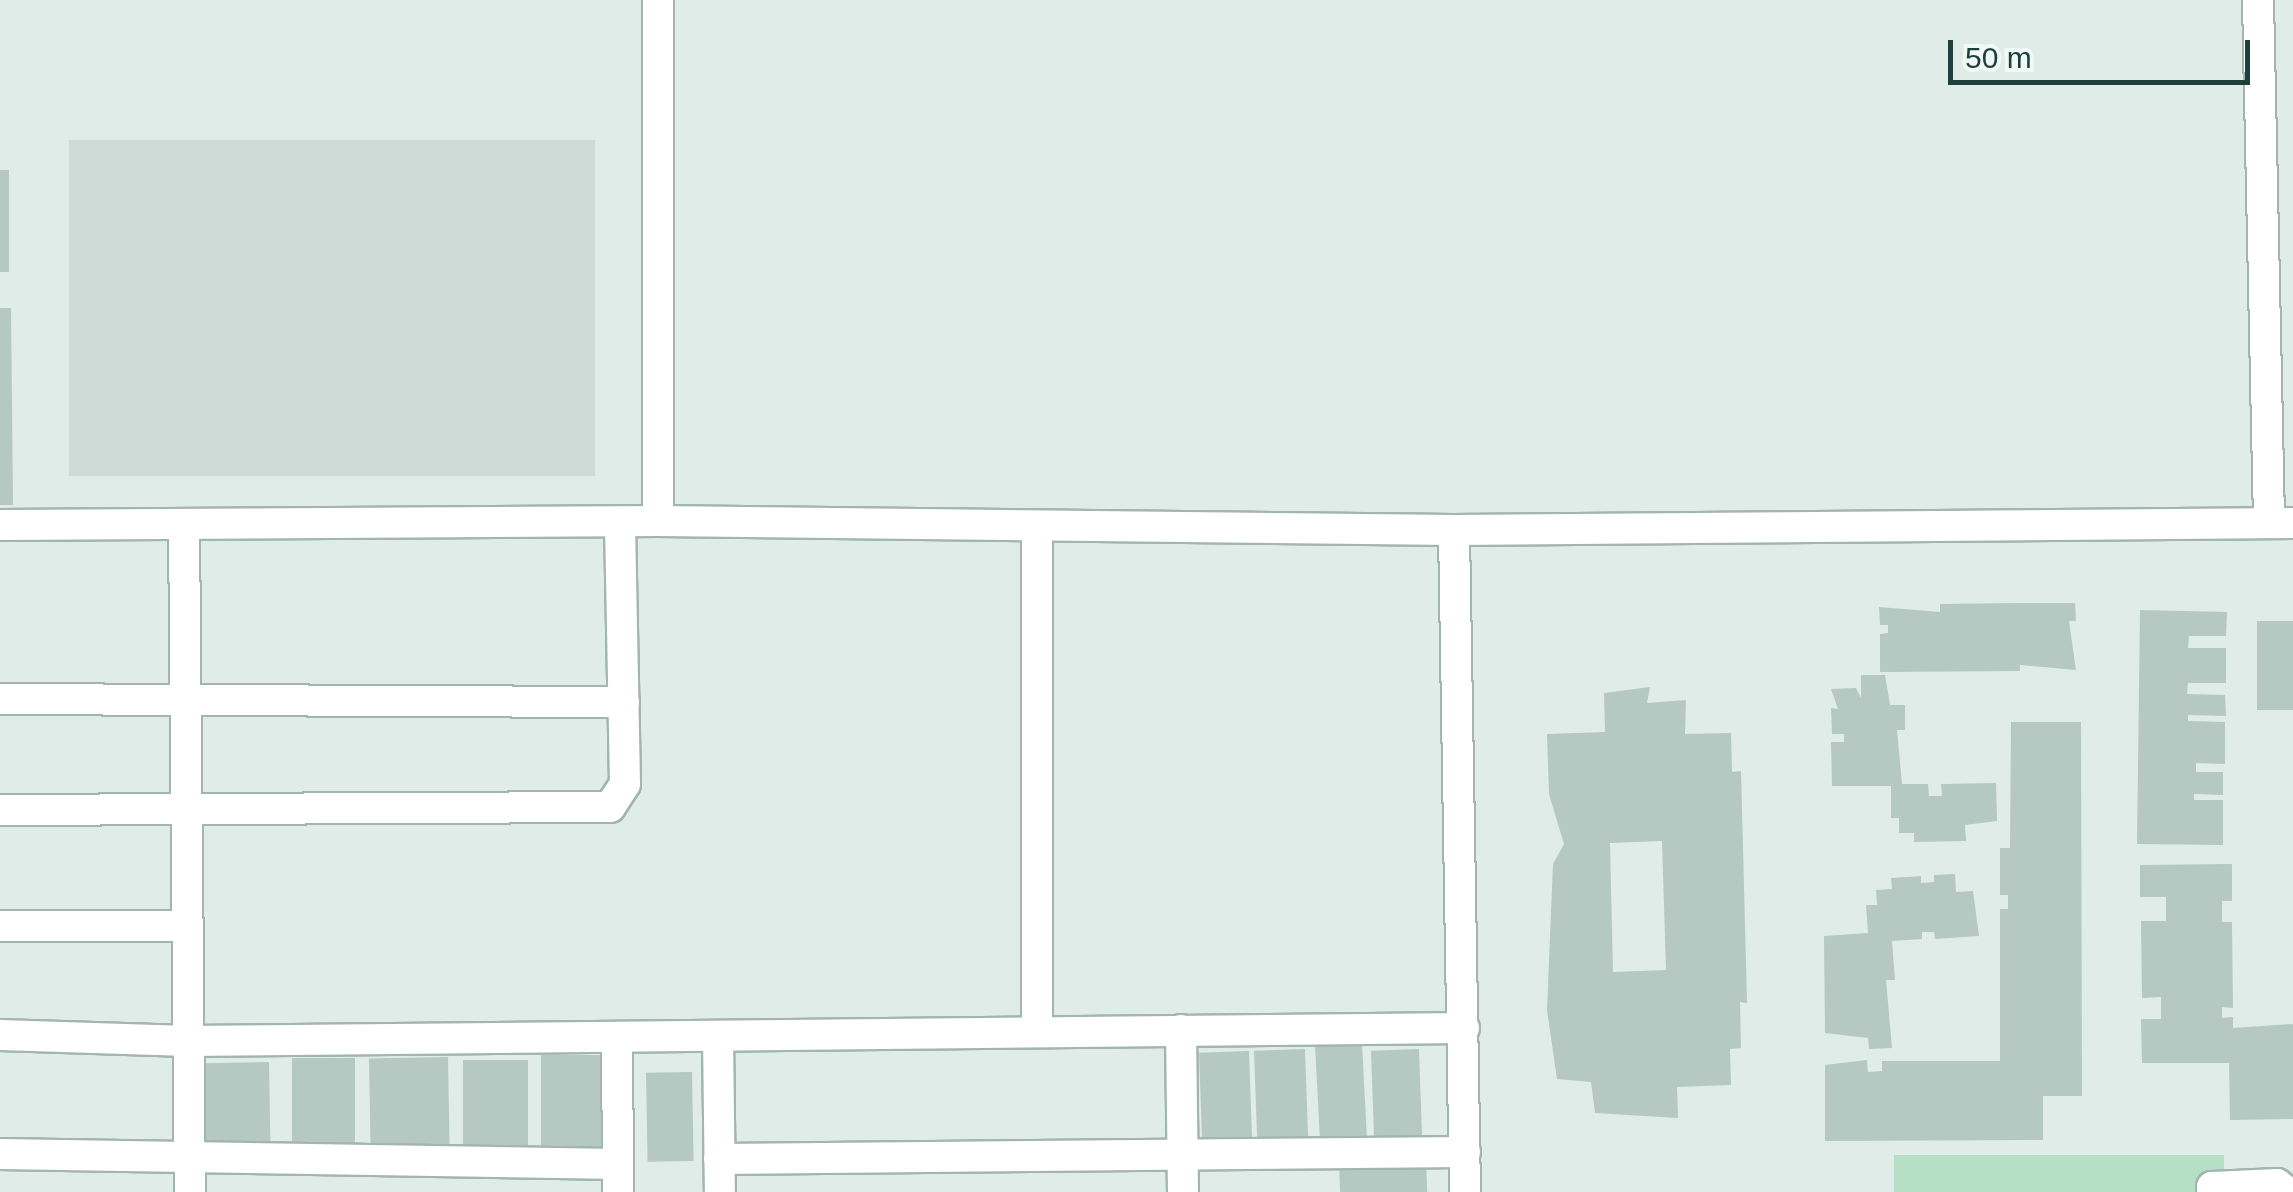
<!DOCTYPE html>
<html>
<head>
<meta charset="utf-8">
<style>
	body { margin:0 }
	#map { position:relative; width:2293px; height:1192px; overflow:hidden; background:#e0ece8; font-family:Helvetica,sans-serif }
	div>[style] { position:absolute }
	.built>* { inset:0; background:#cedcd7; transform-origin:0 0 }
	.green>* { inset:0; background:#b6e0c6; transform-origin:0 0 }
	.building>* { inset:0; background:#b5c8c2; transform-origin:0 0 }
	.roads { filter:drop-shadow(2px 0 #a2b5b0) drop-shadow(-2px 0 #a2b5b0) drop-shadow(0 2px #a2b5b0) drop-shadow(0 -2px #a2b5b0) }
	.minor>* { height:30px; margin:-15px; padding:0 15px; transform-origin:15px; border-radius:15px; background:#fff }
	span { translate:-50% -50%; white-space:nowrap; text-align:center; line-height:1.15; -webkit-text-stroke:10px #f0f9f5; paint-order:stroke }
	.scale { position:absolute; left:1948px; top:40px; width:302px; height:45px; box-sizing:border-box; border:5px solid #1e3f3a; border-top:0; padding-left:12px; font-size:30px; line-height:35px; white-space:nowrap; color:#1e3f3a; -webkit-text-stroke:8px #f0f9f5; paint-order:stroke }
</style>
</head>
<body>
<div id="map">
	<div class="built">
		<i style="left:69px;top:140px;width:526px;height:336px"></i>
	</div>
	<div class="green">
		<i style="left:2224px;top:1155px;width:37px;height:330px;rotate:90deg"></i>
	</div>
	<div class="building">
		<i style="left:0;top:170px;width:9px;height:102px"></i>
		<i style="clip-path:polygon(0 308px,11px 308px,13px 505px,0 505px)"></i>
		<i style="clip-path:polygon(2019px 603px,2075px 603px,2076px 621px,2069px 621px,2076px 670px,2020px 665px,2020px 671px,1880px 672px,1880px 634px,1888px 633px,1888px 625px,1880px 625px,1879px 607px,1940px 612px,1940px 604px)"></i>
		<i style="clip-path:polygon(2140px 610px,2227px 612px,2226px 636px,2189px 636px,2188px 648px,2226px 648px,2226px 683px,2188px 683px,2187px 694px,2225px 695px,2226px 716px,2188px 715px,2188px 721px,2225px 722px,2225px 764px,2196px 763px,2196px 772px,2223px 772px,2223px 795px,2194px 794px,2194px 800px,2223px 800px,2223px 845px,2137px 844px)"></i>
		<i style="left:2257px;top:621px;width:36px;height:89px"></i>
		<i style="clip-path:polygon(1861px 675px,1885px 675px,1890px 705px,1905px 705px,1905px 730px,1897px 730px,1902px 784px,1928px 784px,1929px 796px,1942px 796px,1941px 784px,1996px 783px,1997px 821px,1965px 825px,1966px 841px,1914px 842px,1914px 833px,1899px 833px,1899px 818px,1891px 818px,1891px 786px,1832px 786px,1831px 742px,1844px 742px,1844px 734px,1832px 734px,1831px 708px,1838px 709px,1831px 689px,1856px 688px,1861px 698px)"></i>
		<i style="clip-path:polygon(evenodd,1650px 687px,1647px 703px,1686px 700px,1685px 734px,1731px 733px,1732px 772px,1741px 771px,1747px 1003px,1740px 1002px,1741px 1048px,1730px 1049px,1731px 1085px,1677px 1087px,1678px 1118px,1595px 1113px,1591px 1082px,1557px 1079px,1547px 1010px,1553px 864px,1564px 844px,1549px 794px,1547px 734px,1605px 732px,1604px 693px,1650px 687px,1662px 841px,1666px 970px,1613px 972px,1610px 843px,1662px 841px)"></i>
		<i style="clip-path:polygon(2011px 722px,2081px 722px,2082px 1096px,2043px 1096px,2043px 1140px,1825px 1141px,1825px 1065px,1867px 1060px,1868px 1072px,1882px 1071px,1882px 1061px,2000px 1061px,2000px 909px,2008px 909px,2008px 895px,2000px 895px,2000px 848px,2010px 848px)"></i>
		<i style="clip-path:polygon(2232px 864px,2232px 901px,2222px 901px,2222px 922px,2232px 922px,2233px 1008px,2222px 1007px,2222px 1018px,2233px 1017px,2233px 1028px,2293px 1024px,2293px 1119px,2230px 1120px,2229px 1063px,2142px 1063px,2141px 1019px,2161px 1019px,2161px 997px,2142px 998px,2141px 921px,2166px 921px,2166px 897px,2140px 897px,2140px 865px)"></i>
		<i style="clip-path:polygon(1955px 874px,1956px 892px,1973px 891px,1979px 936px,1935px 939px,1934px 932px,1922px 932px,1922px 939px,1892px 941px,1895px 980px,1886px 980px,1892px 1048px,1869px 1049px,1868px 1038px,1825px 1033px,1824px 936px,1868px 933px,1866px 905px,1877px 905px,1876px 890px,1892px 889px,1891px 878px,1921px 876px,1921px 883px,1934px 882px,1934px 875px)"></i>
		<i style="left:1362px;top:1044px;width:100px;height:47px;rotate:87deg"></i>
		<i style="left:1305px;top:1049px;width:103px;height:51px;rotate:88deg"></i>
		<i style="left:1419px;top:1049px;width:95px;height:48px;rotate:88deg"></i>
		<i style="left:1249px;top:1051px;width:100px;height:50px;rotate:88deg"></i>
		<i style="left:541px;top:1055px;width:64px;height:95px"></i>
		<i style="left:448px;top:1057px;width:95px;height:79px;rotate:89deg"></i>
		<i style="left:292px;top:1058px;width:63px;height:92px"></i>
		<i style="left:528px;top:1060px;width:87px;height:65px;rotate:90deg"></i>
		<i style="left:269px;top:1062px;width:89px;height:66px;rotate:89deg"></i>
		<i style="left:692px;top:1072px;width:89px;height:46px;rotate:89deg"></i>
		<i style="left:1426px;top:1159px;width:33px;height:87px;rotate:88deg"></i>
	</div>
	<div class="roads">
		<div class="minor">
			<i style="left:2258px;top:0;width:522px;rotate:88.79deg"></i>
			<i style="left:658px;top:521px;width:521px;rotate:-90deg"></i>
			<i style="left:184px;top:524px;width:668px;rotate:89.49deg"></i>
			<i style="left:0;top:525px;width:658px;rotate:-0.35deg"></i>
			<i style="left:658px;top:521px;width:796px;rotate:0.65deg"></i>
			<i style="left:1454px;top:530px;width:839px;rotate:-0.48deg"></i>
			<i style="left:1454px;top:530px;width:662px;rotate:89.05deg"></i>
			<i style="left:0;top:699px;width:624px;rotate:0.28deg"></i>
			<i style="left:0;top:810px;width:610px;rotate:-0.28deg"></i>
			<i style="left:610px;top:807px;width:27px;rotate:-57deg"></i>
			<i style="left:625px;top:784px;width:262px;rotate:-91.1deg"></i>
			<i style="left:0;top:926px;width:187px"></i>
			<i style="left:1181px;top:1030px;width:162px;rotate:89.3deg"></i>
			<i style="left:1037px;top:1032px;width:503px;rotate:-90deg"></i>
			<i style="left:0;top:1035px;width:188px;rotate:1.8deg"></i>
			<i style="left:188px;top:1041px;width:1276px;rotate:-0.58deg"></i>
			<i style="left:718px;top:1036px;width:156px;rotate:89.3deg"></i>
			<i style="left:617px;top:1037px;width:155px;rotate:89.6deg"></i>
			<i style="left:0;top:1154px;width:618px;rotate:0.93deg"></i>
			<i style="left:719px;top:1159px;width:746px;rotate:-0.54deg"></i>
			<i style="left:2212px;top:1192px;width:5px;rotate:-90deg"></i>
			<i style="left:2212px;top:1187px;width:65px;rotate:-2.6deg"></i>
			<i style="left:2277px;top:1184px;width:13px;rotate:39deg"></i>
		</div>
	</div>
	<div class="scale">50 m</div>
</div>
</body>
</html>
